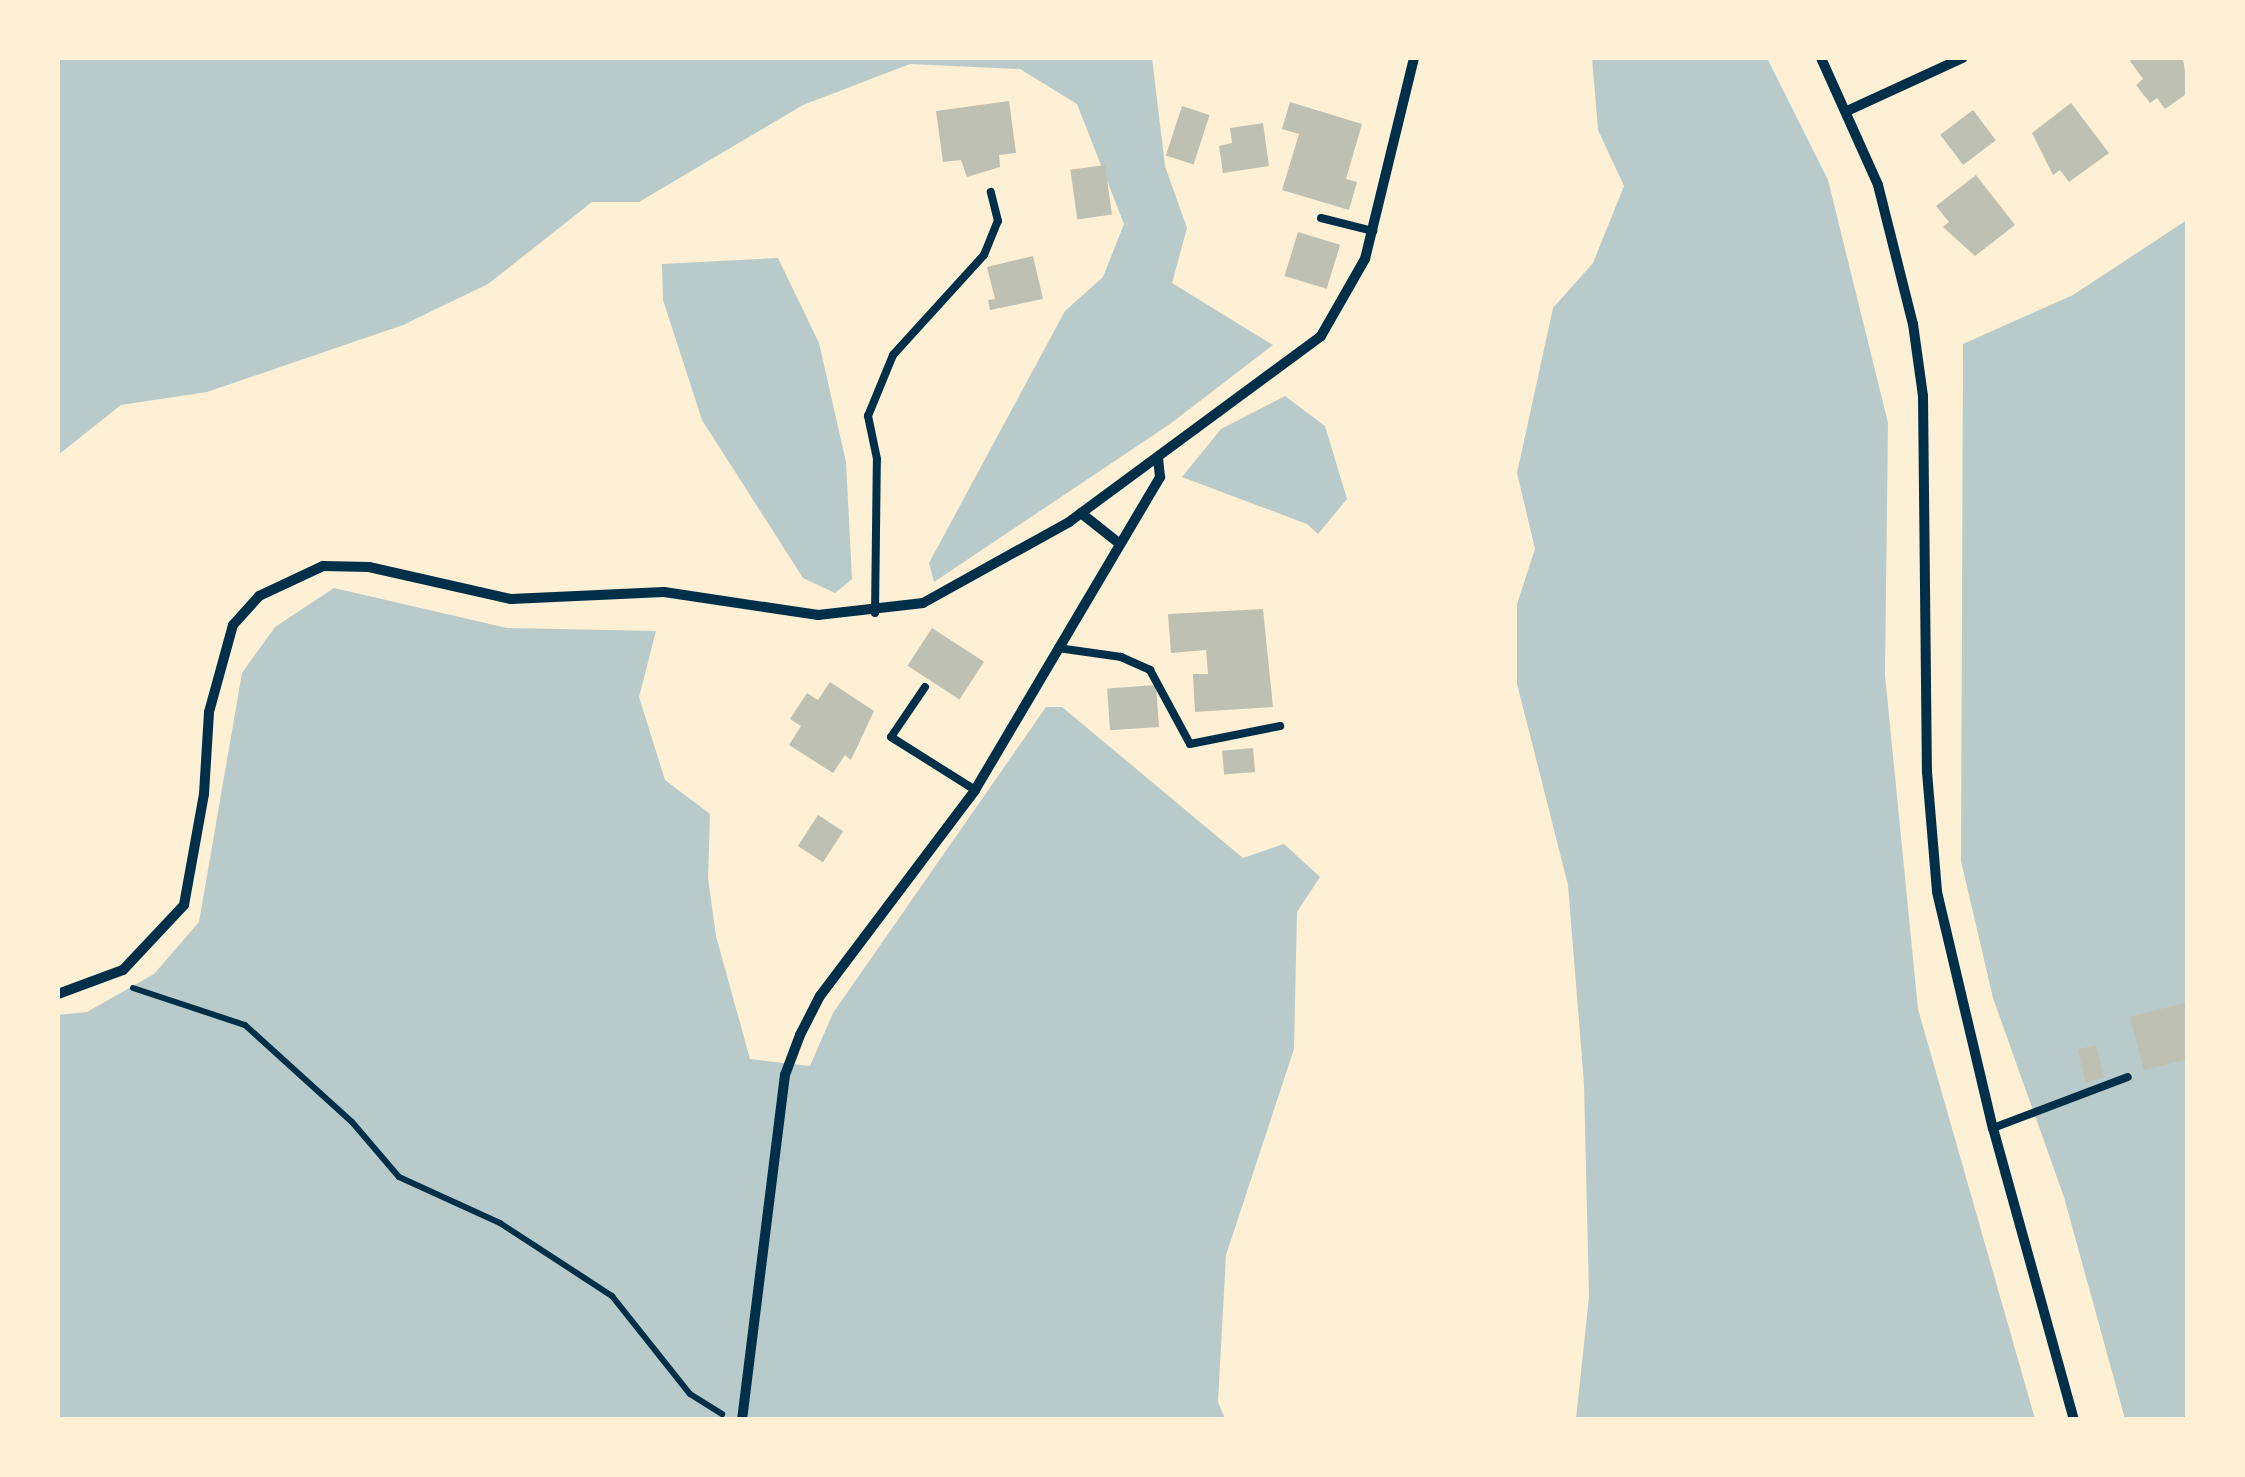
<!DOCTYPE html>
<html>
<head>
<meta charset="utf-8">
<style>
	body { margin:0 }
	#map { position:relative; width:2245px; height:1477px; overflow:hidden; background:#fdf0d5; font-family:Overpass,sans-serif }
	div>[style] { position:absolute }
	.green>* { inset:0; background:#b9caca }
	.building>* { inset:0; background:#bec0b2; transform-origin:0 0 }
	.path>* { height:6px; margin:-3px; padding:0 3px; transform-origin:3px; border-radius:3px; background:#003049 }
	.service>* { height:8px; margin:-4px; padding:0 4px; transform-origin:4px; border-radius:4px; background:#003049 }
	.minor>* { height:10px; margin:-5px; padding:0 5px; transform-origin:5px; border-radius:5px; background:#003049 }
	span { translate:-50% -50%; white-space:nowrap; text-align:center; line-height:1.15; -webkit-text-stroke:8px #fdf0d5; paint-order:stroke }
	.frame { position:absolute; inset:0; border:60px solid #fdf0d5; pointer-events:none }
</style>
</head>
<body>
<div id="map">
	<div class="green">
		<i style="clip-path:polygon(58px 58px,1152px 58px,1165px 166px,1187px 228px,1172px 283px,1273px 345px,1170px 424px,934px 582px,929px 563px,1065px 311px,1103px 277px,1124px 224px,1077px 104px,1020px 69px,910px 64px,803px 105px,639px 202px,592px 202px,488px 284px,403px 325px,207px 392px,121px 405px,58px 455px)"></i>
		<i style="clip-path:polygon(1592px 58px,1767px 58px,1828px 180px,1888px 423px,1885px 675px,1918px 1009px,2035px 1419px,1576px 1419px,1589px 1297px,1584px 1084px,1568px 885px,1517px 684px,1517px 604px,1535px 549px,1517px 473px,1553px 308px,1593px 263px,1624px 186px,1598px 130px)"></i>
		<i style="clip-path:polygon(2187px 220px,2187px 1419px,2125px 1419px,2064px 1197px,1993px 998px,1961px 861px,1963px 344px,2073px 295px)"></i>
		<i style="clip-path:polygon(778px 258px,819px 343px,846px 462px,852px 579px,835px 593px,803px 578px,702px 420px,663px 300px,662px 264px)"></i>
		<i style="clip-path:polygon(1285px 396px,1325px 426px,1347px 499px,1318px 534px,1307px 524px,1182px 477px,1221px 429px)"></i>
		<i style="clip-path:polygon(334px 588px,507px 628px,656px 631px,639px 697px,665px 780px,710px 814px,708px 878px,716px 936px,750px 1059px,810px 1066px,833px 1013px,1046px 707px,1062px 707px,1243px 858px,1284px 844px,1320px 877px,1297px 912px,1294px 1049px,1226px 1255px,1218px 1402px,1225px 1419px,58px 1419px,58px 1015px,87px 1012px,154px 974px,199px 922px,242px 673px,275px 627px)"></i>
	</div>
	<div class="building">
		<i style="clip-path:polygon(2134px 58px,2183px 58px,2188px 93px,2165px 109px,2157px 98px,2150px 103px,2136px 85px,2143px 79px,2130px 61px)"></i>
		<i style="clip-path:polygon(1009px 101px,1016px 153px,999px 155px,1000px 167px,967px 177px,961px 160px,943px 162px,936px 111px)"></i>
		<i style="clip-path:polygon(1290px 102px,1362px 124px,1346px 179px,1357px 182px,1349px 210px,1282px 190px,1299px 134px,1282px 129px)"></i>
		<i style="clip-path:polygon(2071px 103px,2109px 153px,2069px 182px,2060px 170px,2053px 175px,2032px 133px)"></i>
		<i style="left:1182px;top:106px;width:29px;height:52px;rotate:18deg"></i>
		<i style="left:1973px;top:110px;width:38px;height:41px;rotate:53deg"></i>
		<i style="clip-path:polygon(1263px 123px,1269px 166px,1223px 173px,1219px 146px,1232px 143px,1230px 128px)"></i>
		<i style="left:1105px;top:165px;width:50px;height:35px;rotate:82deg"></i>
		<i style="clip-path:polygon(1976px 175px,2015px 225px,1975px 256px,1943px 227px,1949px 222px,1936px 206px)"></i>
		<i style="left:1298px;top:232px;width:44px;height:46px;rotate:17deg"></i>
		<i style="clip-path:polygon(1033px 256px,1043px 299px,990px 310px,988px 300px,995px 299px,987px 267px)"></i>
		<i style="clip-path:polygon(1263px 609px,1273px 707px,1195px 712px,1193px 674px,1208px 674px,1206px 650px,1171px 653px,1168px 614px)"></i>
		<i style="left:932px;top:628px;width:62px;height:45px;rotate:33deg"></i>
		<i style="clip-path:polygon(830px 682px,874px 711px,851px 760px,845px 755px,833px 773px,789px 745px,801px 726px,790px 719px,807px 693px,818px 700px)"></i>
		<i style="left:1156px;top:685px;width:42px;height:49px;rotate:86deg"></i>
		<i style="left:1253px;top:748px;width:24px;height:31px;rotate:85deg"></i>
		<i style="left:818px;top:815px;width:30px;height:37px;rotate:33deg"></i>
		<i style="clip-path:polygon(2188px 1002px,2188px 1059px,2144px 1070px,2130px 1017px)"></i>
		<i style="left:2096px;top:1045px;width:34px;height:19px;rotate:76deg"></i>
	</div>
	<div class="path">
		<i style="left:133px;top:988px;width:118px;rotate:18.3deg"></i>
		<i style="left:245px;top:1025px;width:144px;rotate:42.2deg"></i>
		<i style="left:352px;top:1122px;width:72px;rotate:49.5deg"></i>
		<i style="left:399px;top:1177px;width:111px;rotate:24.5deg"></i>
		<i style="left:500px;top:1223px;width:134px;rotate:33.1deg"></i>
		<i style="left:612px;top:1296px;width:125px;rotate:51.5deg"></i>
		<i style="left:690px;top:1394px;width:38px;rotate:32deg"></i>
	</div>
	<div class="service">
		<i style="left:1321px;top:218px;width:54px;rotate:14deg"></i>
		<i style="left:875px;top:613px;width:154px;rotate:-89.3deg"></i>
		<i style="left:877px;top:459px;width:44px;rotate:-101.8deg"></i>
		<i style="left:868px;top:416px;width:66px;rotate:-67.7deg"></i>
		<i style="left:893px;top:355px;width:135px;rotate:-47.7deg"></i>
		<i style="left:984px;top:255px;width:37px;rotate:-68deg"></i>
		<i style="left:998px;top:221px;width:30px;rotate:-104deg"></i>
		<i style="left:1058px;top:648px;width:64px;rotate:8.1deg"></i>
		<i style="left:1121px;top:657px;width:32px;rotate:24deg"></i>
		<i style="left:1150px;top:670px;width:84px;rotate:61.6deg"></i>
		<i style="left:1190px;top:744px;width:92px;rotate:-11.3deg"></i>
		<i style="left:925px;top:687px;width:60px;rotate:124.2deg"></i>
		<i style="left:891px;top:737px;width:99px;rotate:32.2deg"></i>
		<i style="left:1993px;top:1128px;width:144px;rotate:-20.7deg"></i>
	</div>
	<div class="minor">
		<i style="left:1821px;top:58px;width:139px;rotate:65.8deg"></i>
		<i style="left:1878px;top:185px;width:143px;rotate:75.9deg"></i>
		<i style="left:1913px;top:324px;width:73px;rotate:82.1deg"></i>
		<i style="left:1923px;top:396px;width:376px;rotate:89.4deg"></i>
		<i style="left:1927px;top:772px;width:120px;rotate:85.2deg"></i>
		<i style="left:1937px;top:892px;width:243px;rotate:76.7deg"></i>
		<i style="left:1993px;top:1128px;width:303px;rotate:74.5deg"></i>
		<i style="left:1847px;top:111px;width:127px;rotate:-24.7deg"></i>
		<i style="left:1081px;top:513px;width:50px;rotate:38.5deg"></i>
		<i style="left:58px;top:994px;width:69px;rotate:-20.3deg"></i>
		<i style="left:123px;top:970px;width:89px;rotate:-46.8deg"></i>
		<i style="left:184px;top:905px;width:113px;rotate:-79.8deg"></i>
		<i style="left:204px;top:794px;width:82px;rotate:-86.5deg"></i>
		<i style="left:209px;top:712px;width:90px;rotate:-74.6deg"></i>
		<i style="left:233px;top:625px;width:39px;rotate:-48deg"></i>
		<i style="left:259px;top:596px;width:71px;rotate:-25.1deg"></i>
		<i style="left:323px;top:566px;width:46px;rotate:1.2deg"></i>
		<i style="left:369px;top:567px;width:146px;rotate:12.7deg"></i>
		<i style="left:511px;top:599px;width:153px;rotate:-2.6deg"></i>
		<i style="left:664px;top:592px;width:156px;rotate:8.5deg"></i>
		<i style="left:818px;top:615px;width:106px;rotate:-6.5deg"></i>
		<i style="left:923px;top:603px;width:167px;rotate:-29deg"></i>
		<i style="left:1069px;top:522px;width:313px;rotate:-36.4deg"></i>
		<i style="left:1321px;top:336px;width:89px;rotate:-60.3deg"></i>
		<i style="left:1365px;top:259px;width:207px;rotate:-76.3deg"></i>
		<i style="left:742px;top:1420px;width:348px;rotate:-82.9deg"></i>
		<i style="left:785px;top:1075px;width:43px;rotate:-69.4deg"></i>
		<i style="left:800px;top:1035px;width:44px;rotate:-62.9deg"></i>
		<i style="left:820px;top:996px;width:258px;rotate:-53deg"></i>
		<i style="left:975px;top:790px;width:364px;rotate:-59.4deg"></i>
		<i style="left:1160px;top:477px;width:20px;rotate:-96deg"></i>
	</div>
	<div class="frame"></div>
</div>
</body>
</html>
